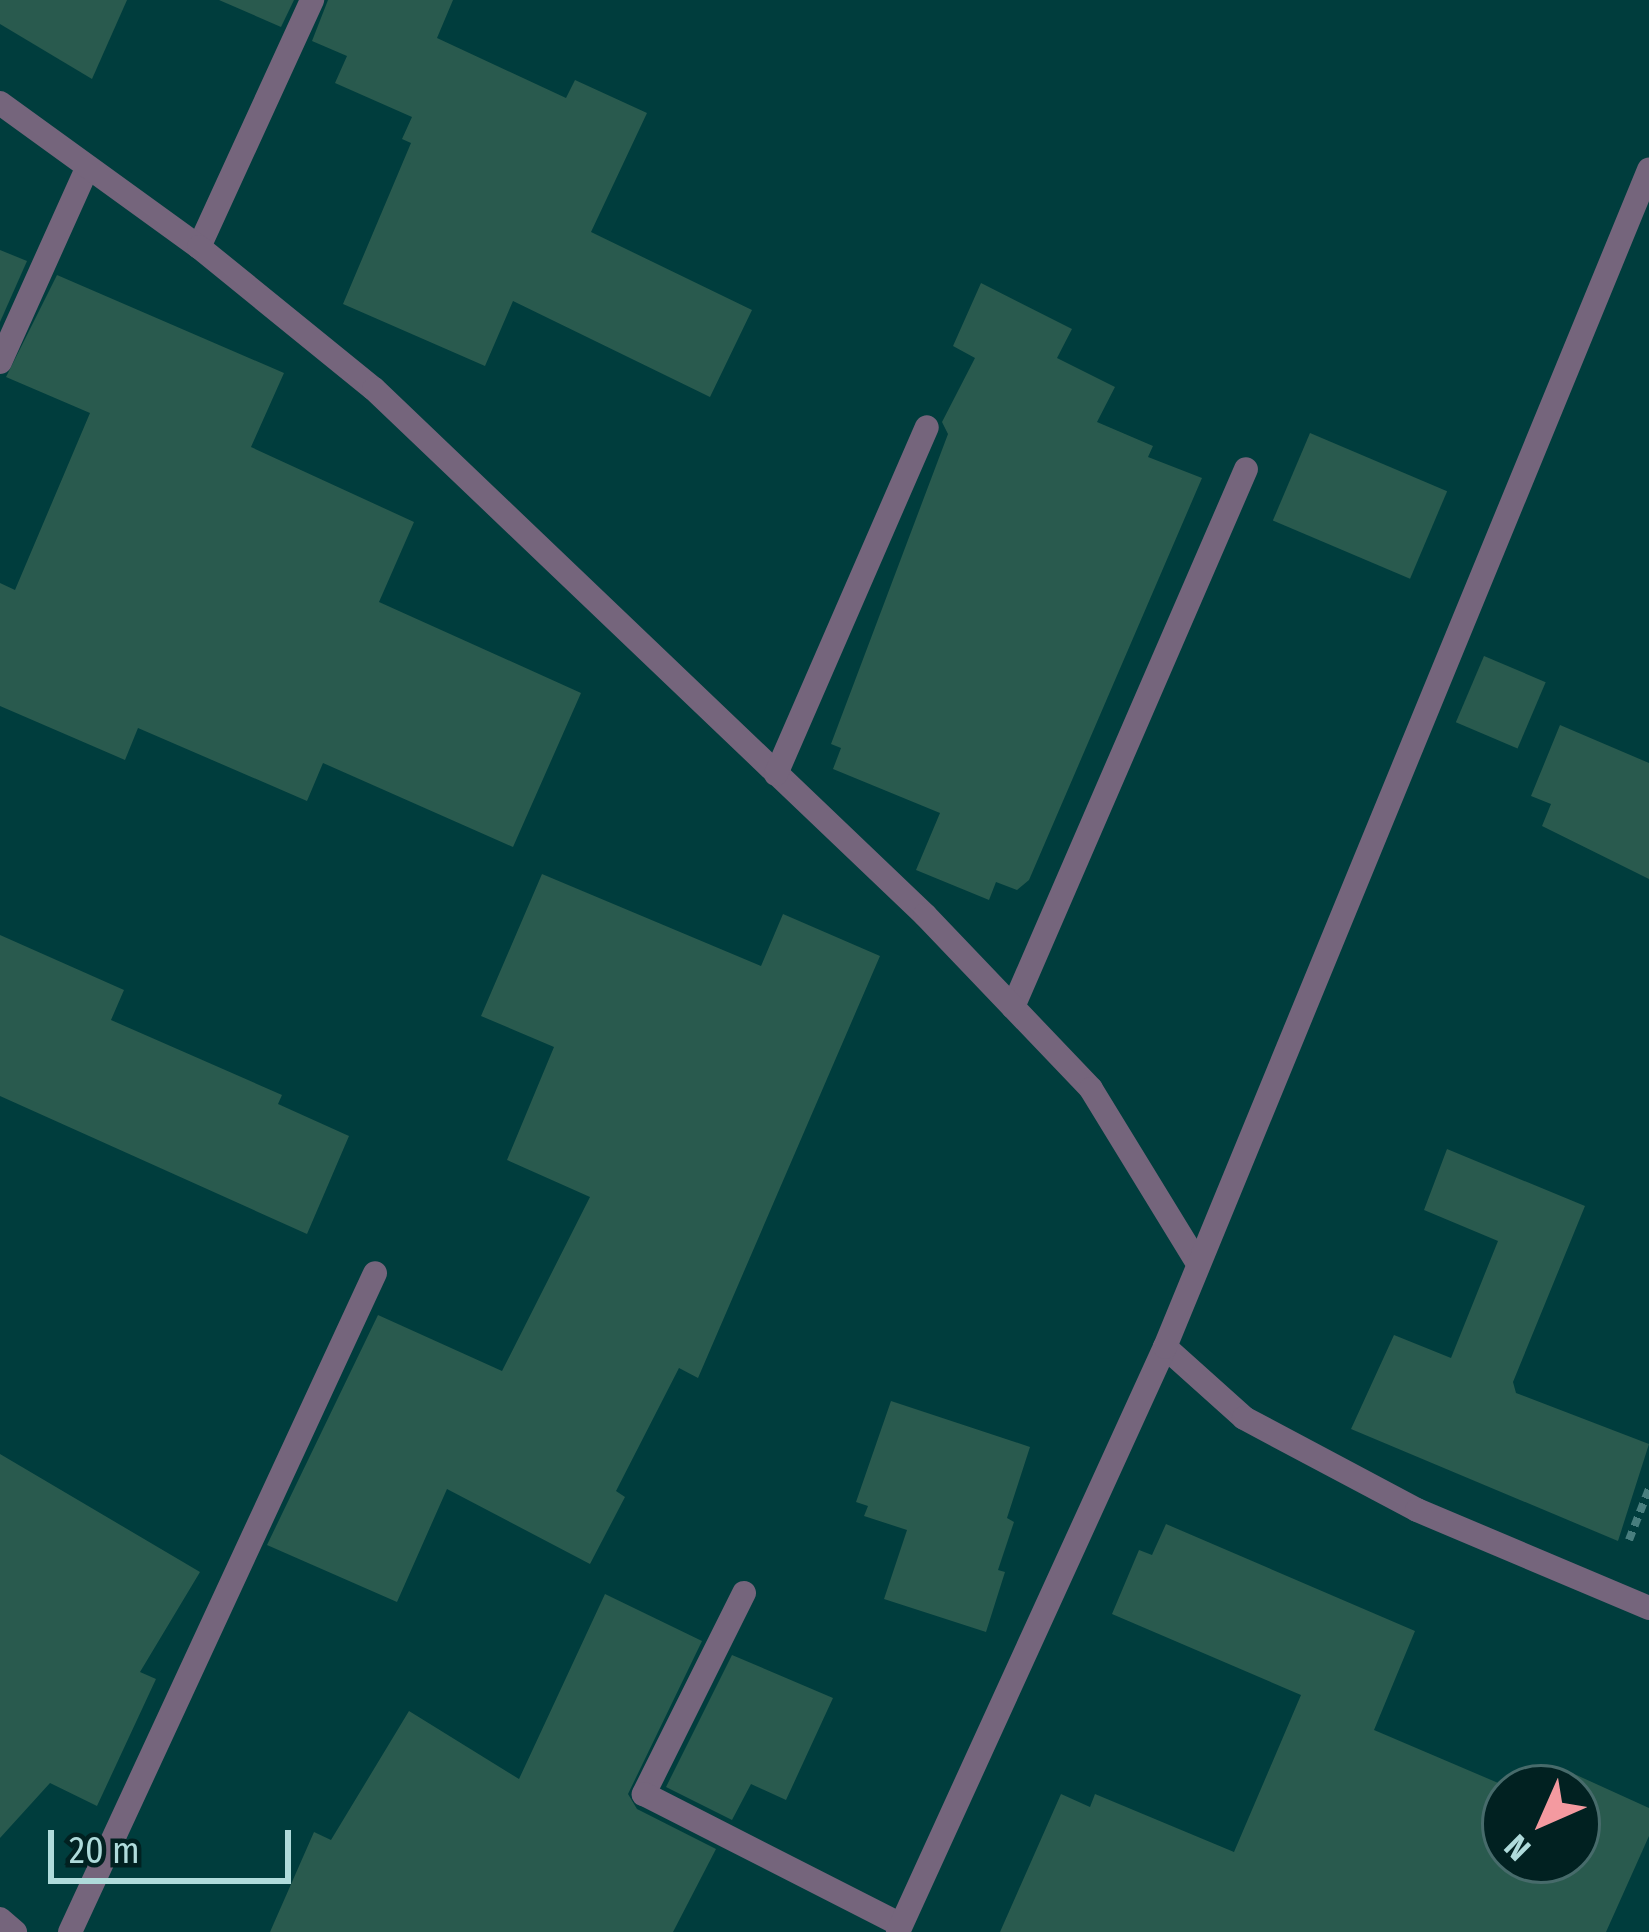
<!DOCTYPE html>
<html>
<head>
<meta charset="utf-8">
<style>
	body { margin:0 }
	#map { position:relative; width:1649px; height:1932px; overflow:hidden; background:#003d3d; font-family:"Fira Sans Condensed",sans-serif }
	div>[style] { position:absolute }
	.building>* { inset:0; background:#295a4e; transform-origin:0 0 }
	.path>* { height:8px; margin-top:-4px; transform-origin:0; background:repeating-linear-gradient(90deg,#487e7e 0 9px,transparent 0 15px) }
	.lane>* { height:24px; margin:-12px; padding:0 12px; transform-origin:12px; border-radius:12px; background:#75657c }
	.street>* { height:24px; margin:-12px; padding:0 12px; transform-origin:12px; border-radius:12px; background:#75657c }
	span { translate:-50% -50%; white-space:nowrap; text-align:center; line-height:1.15; -webkit-text-stroke:12px #012121; paint-order:stroke }
	.north { position:absolute; left:1481px; top:1764px; width:120px; height:120px; box-sizing:border-box; background:#012121; border:3px solid #476b6b; border-radius:50%; rotate:225deg; font-size:33px; font-weight:700; line-height:48px; text-align:center; color:#afdbdb }
	.north::after { content:''; display:block; margin:auto; width:42px; height:54px; background:#f49aa0; clip-path:polygon(50% 0,100% 100%,50% 72%,0 100%) }
	.scale { position:absolute; left:48px; top:1830px; width:243px; height:54px; box-sizing:border-box; border:6px solid #afdbdb; border-top:0; padding-left:15px; font-size:36px; line-height:42px; white-space:nowrap; color:#afdbdb; -webkit-text-stroke:9px #012121; paint-order:stroke }
</style>
</head>
<body>
<div id="map">
	<div class="building">
		<i style="clip-path:polygon(0 0,127px 0,92px 79px,0 24px)"></i>
		<i style="clip-path:polygon(219px 0,294px 0,281px 27px)"></i>
		<i style="clip-path:polygon(328px 0,453px 0,437px 38px,566px 98px,575px 80px,647px 113px,591px 232px,752px 310px,710px 397px,513px 301px,485px 366px,343px 304px,411px 143px,402px 139px,412px 117px,335px 83px,347px 56px,312px 41px)"></i>
		<i style="clip-path:polygon(0 250px,27px 261px,0 322px)"></i>
		<i style="clip-path:polygon(57px 275px,284px 373px,251px 447px,414px 522px,379px 602px,581px 693px,513px 847px,323px 763px,307px 801px,138px 728px,125px 760px,0 706px,0 583px,15px 590px,90px 413px,6px 377px)"></i>
		<i style="clip-path:polygon(981px 283px,1072px 329px,1057px 358px,1115px 387px,1097px 422px,1153px 446px,1148px 457px,1202px 478px,1029px 880px,1017px 890px,996px 882px,989px 900px,916px 870px,940px 813px,833px 769px,841px 748px,831px 744px,948px 434px,942px 422px,975px 358px,953px 346px)"></i>
		<i style="left:1310px;top:433px;width:149px;height:95px;rotate:23deg"></i>
		<i style="left:1484px;top:656px;width:67px;height:72px;rotate:23deg"></i>
		<i style="clip-path:polygon(1560px 725px,1649px 763px,1649px 879px,1542px 826px,1551px 804px,1531px 796px)"></i>
		<i style="clip-path:polygon(542px 874px,761px 966px,783px 914px,880px 956px,698px 1378px,679px 1368px,616px 1491px,625px 1497px,590px 1564px,447px 1489px,397px 1602px,267px 1545px,378px 1315px,502px 1371px,590px 1197px,507px 1160px,554px 1047px,481px 1016px)"></i>
		<i style="clip-path:polygon(0 935px,124px 990px,111px 1020px,282px 1095px,278px 1104px,349px 1136px,307px 1234px,0 1096px)"></i>
		<i style="clip-path:polygon(1447px 1149px,1585px 1206px,1513px 1382px,1516px 1393px,1649px 1444px,1618px 1541px,1351px 1429px,1394px 1335px,1451px 1358px,1498px 1241px,1424px 1210px)"></i>
		<i style="clip-path:polygon(891px 1401px,1030px 1447px,1007px 1518px,1014px 1522px,998px 1570px,1005px 1572px,986px 1632px,884px 1599px,907px 1530px,864px 1516px,868px 1506px,856px 1502px)"></i>
		<i style="clip-path:polygon(0 1454px,200px 1572px,140px 1672px,156px 1679px,97px 1806px,50px 1783px,0 1838px)"></i>
		<i style="clip-path:polygon(1166px 1524px,1415px 1631px,1374px 1730px,1510px 1788px,1505px 1860px,1577px 1860px,1577px 1788px,1566px 1788px,1572px 1773px,1649px 1808px,1649px 1836px,1606px 1932px,1000px 1932px,1061px 1794px,1090px 1807px,1095px 1794px,1234px 1852px,1301px 1695px,1112px 1614px,1139px 1550px,1152px 1555px)"></i>
		<i style="clip-path:polygon(605px 1594px,702px 1641px,628px 1794px,637px 1809px,716px 1849px,673px 1932px,270px 1932px,314px 1832px,331px 1840px,409px 1711px,519px 1779px)"></i>
		<i style="clip-path:polygon(732px 1655px,833px 1698px,786px 1800px,751px 1784px,732px 1820px,666px 1787px)"></i>
	</div>
	<div class="path">
		<i style="left:1629px;top:1540px;width:55px;rotate:-68.6deg"></i>
	</div>
	<div class="lane">
		<i style="left:199px;top:247px;width:272px;rotate:-65.4deg"></i>
		<i style="left:0;top:362px;width:209px;rotate:-65.8deg"></i>
		<i style="left:1013px;top:1007px;width:586px;rotate:-66.58deg"></i>
		<i style="left:744px;top:1593px;width:225px;rotate:116.5deg"></i>
		<i style="left:644px;top:1794px;width:288px;rotate:27deg"></i>
		<i style="left:70px;top:1932px;width:726px;rotate:-65.16deg"></i>
	</div>
	<div class="street">
		<i style="left:0;top:103px;width:246px;rotate:35.9deg"></i>
		<i style="left:199px;top:247px;width:225px;rotate:39.1deg"></i>
		<i style="left:374px;top:389px;width:762px;rotate:43.67deg"></i>
		<i style="left:925px;top:915px;width:240px;rotate:46.3deg"></i>
		<i style="left:1091px;top:1089px;width:199px;rotate:58.5deg"></i>
		<i style="left:776px;top:774px;width:378px;rotate:-66.5deg"></i>
		<i style="left:1165px;top:1347px;width:106px;rotate:41.9deg"></i>
		<i style="left:1244px;top:1418px;width:196px;rotate:28deg"></i>
		<i style="left:1417px;top:1510px;width:252px;rotate:22.9deg"></i>
		<i style="left:0;top:1919px;width:20px;rotate:41deg"></i>
		<i style="left:898px;top:1932px;width:643px;rotate:-65.47deg"></i>
		<i style="left:1165px;top:1347px;width:1273px;rotate:-67.65deg"></i>
	</div>
	<div class="north">N</div>
	<div class="scale">20 m</div>
</div>
</body>
</html>
